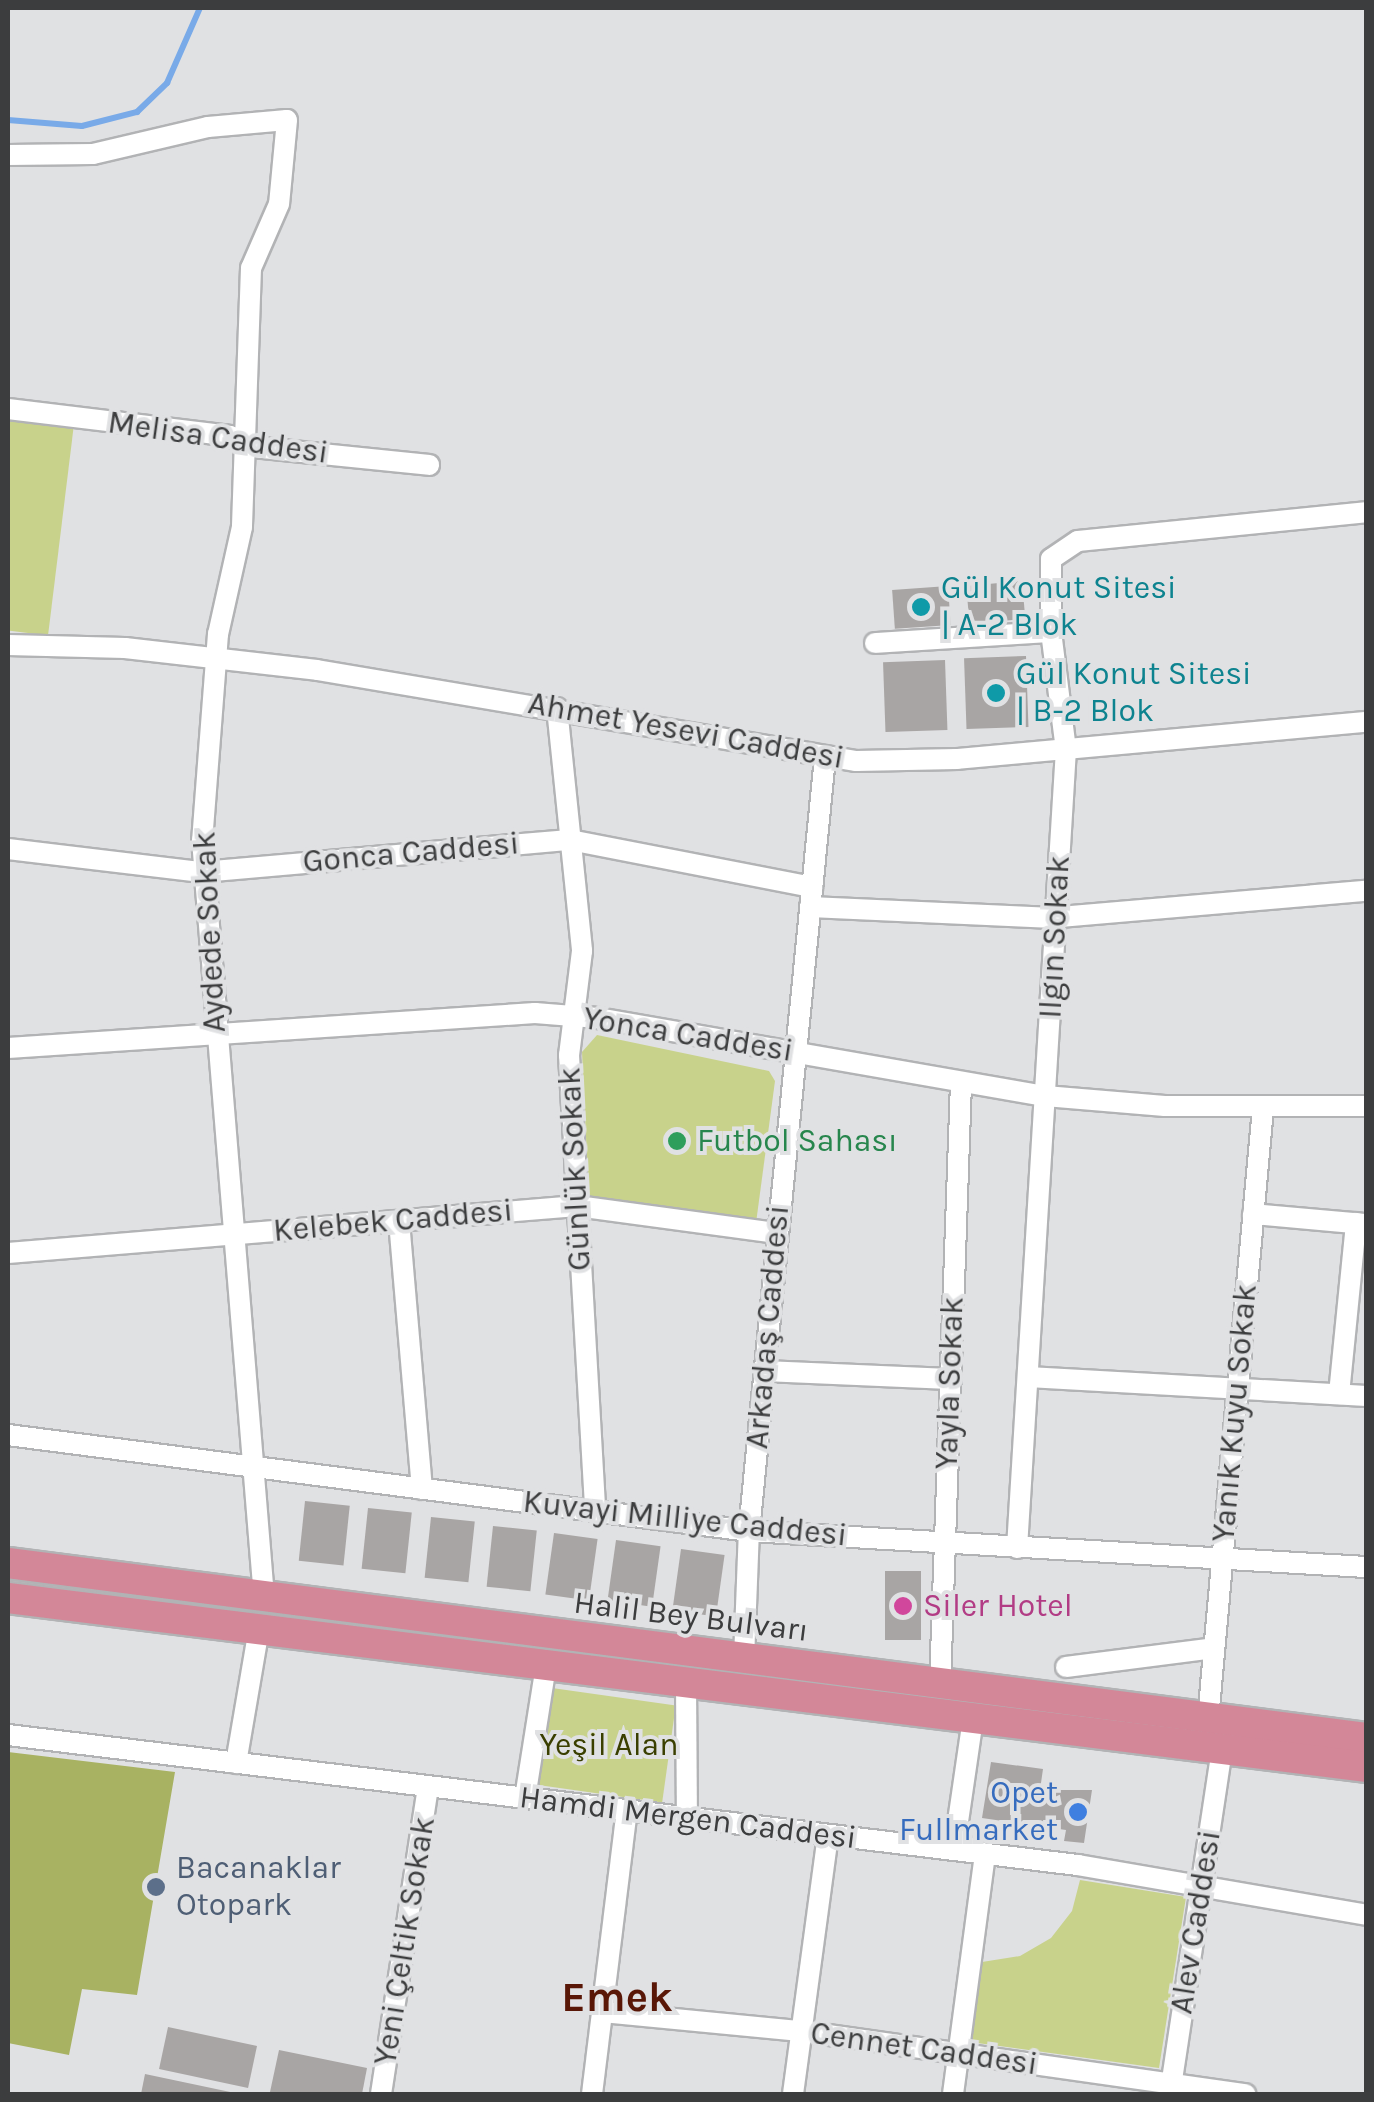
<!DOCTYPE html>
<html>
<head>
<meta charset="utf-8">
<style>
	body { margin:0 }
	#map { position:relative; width:1374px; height:2102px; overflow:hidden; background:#e0e1e3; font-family:Karla,sans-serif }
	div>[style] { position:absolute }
	.green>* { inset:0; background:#c8d28b; transform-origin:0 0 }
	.forest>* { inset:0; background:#a8b262 }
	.stream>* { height:6px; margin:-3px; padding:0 3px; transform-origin:3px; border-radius:3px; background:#79aae8 }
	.building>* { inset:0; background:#a8a5a4; transform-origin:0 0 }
	.roads { filter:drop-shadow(2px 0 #b2b3b5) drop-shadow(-2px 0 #b2b3b5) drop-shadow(0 2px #b2b3b5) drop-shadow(0 -2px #b2b3b5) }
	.minor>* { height:20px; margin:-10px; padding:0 10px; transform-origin:10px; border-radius:10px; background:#fff }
	.highway>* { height:30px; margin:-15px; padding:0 15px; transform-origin:15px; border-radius:15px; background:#d38798 }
	.dots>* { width:28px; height:28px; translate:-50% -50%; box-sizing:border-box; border:5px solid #e0e1e3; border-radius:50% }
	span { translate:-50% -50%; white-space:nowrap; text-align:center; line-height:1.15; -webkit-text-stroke:8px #e0e1e3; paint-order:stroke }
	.street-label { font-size:32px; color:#3c3d3e }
	.culture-label { font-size:32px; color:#0d838f }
	.left { translate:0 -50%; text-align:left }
	.leisure-label { font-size:32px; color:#27864d }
	.hotel-label { font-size:32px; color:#b23c85 }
	.park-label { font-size:32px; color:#3a3f00 }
	.shop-label { font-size:32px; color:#366cbe }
	.right { translate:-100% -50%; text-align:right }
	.service-label { font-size:32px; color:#4e5e75 }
	.district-label { font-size:42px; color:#591707; font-weight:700 }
	.frame { position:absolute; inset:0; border:10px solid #3c3d3e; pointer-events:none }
</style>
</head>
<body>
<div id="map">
	<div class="green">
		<i style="left:8px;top:420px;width:66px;height:209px;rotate:7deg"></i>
		<i style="clip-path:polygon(597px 1035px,769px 1071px,775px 1081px,756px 1223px,589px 1201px,582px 1052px)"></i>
		<i style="left:552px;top:1688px;width:125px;height:98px;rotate:8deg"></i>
		<i style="clip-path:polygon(1080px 1880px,1186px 1897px,1159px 2068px,970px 2042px,982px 1962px,1020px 1956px,1051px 1938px,1072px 1911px)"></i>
	</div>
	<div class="forest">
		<i style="clip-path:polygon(8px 1752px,175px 1772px,137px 1995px,82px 1989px,69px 2055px,8px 2043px)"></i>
	</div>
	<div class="stream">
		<i style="left:8px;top:120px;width:74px;rotate:4.6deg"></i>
		<i style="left:82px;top:126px;width:57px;rotate:-14.3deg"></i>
		<i style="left:137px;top:112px;width:42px;rotate:-44deg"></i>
		<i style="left:167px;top:83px;width:82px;rotate:-66.3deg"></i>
	</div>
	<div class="building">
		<i style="left:1022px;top:581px;width:38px;height:56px;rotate:85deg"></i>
		<i style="left:948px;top:586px;width:39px;height:56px;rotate:86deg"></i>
		<i style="left:1026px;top:656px;width:71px;height:62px;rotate:88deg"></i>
		<i style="left:945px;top:660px;width:70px;height:62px;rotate:88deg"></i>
		<i style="left:305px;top:1501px;width:45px;height:60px;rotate:6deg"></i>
		<i style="left:368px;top:1508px;width:44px;height:61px;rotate:6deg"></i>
		<i style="left:431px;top:1517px;width:44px;height:61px;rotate:6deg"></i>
		<i style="left:493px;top:1526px;width:44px;height:61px;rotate:6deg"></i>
		<i style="left:554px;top:1533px;width:44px;height:62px;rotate:8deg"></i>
		<i style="left:616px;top:1540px;width:45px;height:61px;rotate:8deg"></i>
		<i style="left:681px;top:1549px;width:44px;height:62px;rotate:8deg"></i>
		<i style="left:885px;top:1571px;width:36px;height:69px"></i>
		<i style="clip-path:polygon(991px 1762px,1043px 1769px,1040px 1790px,1092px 1790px,1084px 1843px,1064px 1841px,1066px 1830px,982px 1818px)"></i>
		<i style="left:168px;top:2027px;width:91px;height:43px;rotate:12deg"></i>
		<i style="clip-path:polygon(279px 2050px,367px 2068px,362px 2094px,270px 2092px)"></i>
		<i style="clip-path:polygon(145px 2074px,235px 2093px,234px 2094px,141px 2094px)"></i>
	</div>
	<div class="roads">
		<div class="minor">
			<i style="left:8px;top:155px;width:85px;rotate:-0.7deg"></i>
			<i style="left:93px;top:154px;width:118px;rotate:-13.2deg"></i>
			<i style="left:208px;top:127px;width:79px;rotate:-5.1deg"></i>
			<i style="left:287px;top:120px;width:84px;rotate:95.4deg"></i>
			<i style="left:279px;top:204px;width:70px;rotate:113.6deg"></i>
			<i style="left:251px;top:268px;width:259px;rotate:92deg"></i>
			<i style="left:242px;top:527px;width:110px;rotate:102.6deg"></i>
			<i style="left:218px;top:634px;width:207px;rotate:94.4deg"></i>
			<i style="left:202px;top:840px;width:760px;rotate:85.32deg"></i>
			<i style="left:8px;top:409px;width:224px;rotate:6.9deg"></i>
			<i style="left:230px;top:436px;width:25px;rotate:26deg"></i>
			<i style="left:253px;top:447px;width:177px;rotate:5.8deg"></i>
			<i style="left:875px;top:643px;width:176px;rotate:-3.6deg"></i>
			<i style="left:8px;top:645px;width:117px;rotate:1.5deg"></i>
			<i style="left:125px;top:648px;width:193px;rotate:6.5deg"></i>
			<i style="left:317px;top:670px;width:547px;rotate:9.58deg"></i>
			<i style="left:856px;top:761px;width:101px;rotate:-1.1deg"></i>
			<i style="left:957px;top:759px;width:411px;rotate:-5.2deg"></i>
			<i style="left:557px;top:708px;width:244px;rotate:84.1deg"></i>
			<i style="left:582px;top:951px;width:105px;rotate:97.1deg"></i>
			<i style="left:569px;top:1055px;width:457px;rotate:86.7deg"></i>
			<i style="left:8px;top:849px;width:195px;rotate:6.8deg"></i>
			<i style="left:202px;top:872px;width:369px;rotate:-5deg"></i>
			<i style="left:570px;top:840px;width:247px;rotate:11deg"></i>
			<i style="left:810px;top:907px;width:238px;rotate:2.6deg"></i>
			<i style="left:1048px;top:918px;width:319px;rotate:-4.9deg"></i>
			<i style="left:8px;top:1048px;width:528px;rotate:-3.8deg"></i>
			<i style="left:535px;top:1013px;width:63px;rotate:4.5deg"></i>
			<i style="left:598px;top:1018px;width:454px;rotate:9.9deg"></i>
			<i style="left:1045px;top:1096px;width:120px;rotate:4.8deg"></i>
			<i style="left:1165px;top:1106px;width:201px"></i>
			<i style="left:1253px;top:1214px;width:113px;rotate:5.1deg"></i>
			<i style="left:399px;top:1221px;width:269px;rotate:85.1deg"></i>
			<i style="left:8px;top:1253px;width:571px;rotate:-4.72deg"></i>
			<i style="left:577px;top:1206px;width:202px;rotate:7.7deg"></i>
			<i style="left:764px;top:1371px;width:186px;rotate:2.5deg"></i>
			<i style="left:1028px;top:1377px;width:339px;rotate:3.2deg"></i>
			<i style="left:1339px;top:1394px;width:172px;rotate:-84.3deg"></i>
			<i style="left:8px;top:1435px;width:747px;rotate:7.38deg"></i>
			<i style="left:749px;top:1531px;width:618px;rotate:3.34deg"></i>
			<i style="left:1017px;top:1548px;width:800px;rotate:-86.49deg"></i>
			<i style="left:1066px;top:750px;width:119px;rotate:-97.2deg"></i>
			<i style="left:1051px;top:632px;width:73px;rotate:-90deg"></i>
			<i style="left:1051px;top:559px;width:32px;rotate:-34deg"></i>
			<i style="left:1078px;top:541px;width:289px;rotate:-5.7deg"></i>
			<i style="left:744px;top:1659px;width:128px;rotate:-87.8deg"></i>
			<i style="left:749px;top:1531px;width:778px;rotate:-84.39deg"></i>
			<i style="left:1066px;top:1667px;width:149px;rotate:-7.3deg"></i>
			<i style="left:686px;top:1683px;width:135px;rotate:89.6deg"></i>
			<i style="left:940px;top:1684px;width:602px;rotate:-88deg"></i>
			<i style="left:1208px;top:1719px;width:614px;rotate:-84.86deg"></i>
			<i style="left:8px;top:1735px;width:1078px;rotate:6.93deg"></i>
			<i style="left:1078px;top:1865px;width:292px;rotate:9.8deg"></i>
			<i style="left:236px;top:1763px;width:136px;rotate:-80.3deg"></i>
			<i style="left:525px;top:1798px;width:135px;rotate:-81deg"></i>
			<i style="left:602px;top:2012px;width:200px;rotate:5.5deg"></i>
			<i style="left:801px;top:2031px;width:449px;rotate:8.1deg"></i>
			<i style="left:1170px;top:2093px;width:348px;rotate:-81.4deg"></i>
			<i style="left:381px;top:2094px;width:311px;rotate:-81.3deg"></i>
			<i style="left:592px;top:2094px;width:286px;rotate:-83deg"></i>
			<i style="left:793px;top:2094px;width:261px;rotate:-82.3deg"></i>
			<i style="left:953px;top:2094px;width:242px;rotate:-82.4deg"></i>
			<i style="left:985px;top:1854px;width:32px;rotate:-158deg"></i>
			<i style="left:955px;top:1842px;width:125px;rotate:-81.7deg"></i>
		</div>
		<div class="highway">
			<i style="left:8px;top:1563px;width:1369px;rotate:7.34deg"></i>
			<i style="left:8px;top:1598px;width:1368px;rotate:7.09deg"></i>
		</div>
	</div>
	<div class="dots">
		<i style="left:921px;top:607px;background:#0f9aa8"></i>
		<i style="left:996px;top:693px;background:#0f9aa8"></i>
		<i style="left:677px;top:1141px;background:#2e9e5b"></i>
		<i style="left:903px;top:1606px;background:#d1479c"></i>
		<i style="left:1078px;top:1812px;background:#3f7fe0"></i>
		<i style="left:156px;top:1887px;background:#5c6f8a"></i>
	</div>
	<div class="street-label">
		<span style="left:218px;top:438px;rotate:8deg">Melisa Caddesi</span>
		<span style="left:686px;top:731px;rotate:10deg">Ahmet Yesevi Caddesi</span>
		<span style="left:411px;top:853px;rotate:-5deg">Gonca Caddesi</span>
		<span style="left:210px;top:932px;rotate:-93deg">Aydede Sokak</span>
		<span style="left:1055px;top:937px;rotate:-87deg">Ilgın Sokak</span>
		<span style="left:688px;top:1035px;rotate:9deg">Yonca Caddesi</span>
		<span style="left:575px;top:1169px;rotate:-93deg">Günlük Sokak</span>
		<span style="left:393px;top:1221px;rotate:-5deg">Kelebek Caddesi</span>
		<span style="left:768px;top:1327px;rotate:-85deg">Arkadaş Caddesi</span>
		<span style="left:950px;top:1383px;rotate:-88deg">Yayla Sokak</span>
		<span style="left:1235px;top:1413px;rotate:-85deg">Yanık Kuyu Sokak</span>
		<span style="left:685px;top:1519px;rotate:6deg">Kuvayi Milliye Caddesi</span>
		<span style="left:691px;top:1617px;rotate:7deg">Halil Bey Bulvarı</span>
		<span style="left:688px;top:1818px;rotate:7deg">Hamdi Mergen Caddesi</span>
		<span style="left:1196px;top:1922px;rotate:-81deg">Alev Caddesi</span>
		<span style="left:405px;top:1941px;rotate:-81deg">Yeni Çeltik Sokak</span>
		<span style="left:924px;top:2049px;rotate:8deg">Cennet Caddesi</span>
	</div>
	<div class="culture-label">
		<span class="left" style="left:941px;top:607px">Gül Konut Sitesi<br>| A-2 Blok</span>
		<span class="left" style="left:1016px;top:693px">Gül Konut Sitesi<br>| B-2 Blok</span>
	</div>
	<div class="leisure-label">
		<span class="left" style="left:697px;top:1141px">Futbol Sahası</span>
	</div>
	<div class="hotel-label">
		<span class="left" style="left:923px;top:1606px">Siler Hotel</span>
	</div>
	<div class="park-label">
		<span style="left:609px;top:1745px">Yeşil Alan</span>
	</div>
	<div class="shop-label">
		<span class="right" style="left:1058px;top:1812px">Opet<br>Fullmarket</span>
	</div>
	<div class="service-label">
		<span class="left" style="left:176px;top:1887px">Bacanaklar<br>Otopark</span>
	</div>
	<div class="district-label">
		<span style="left:617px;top:1997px">Emek</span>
	</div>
	<div class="frame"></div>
</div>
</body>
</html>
